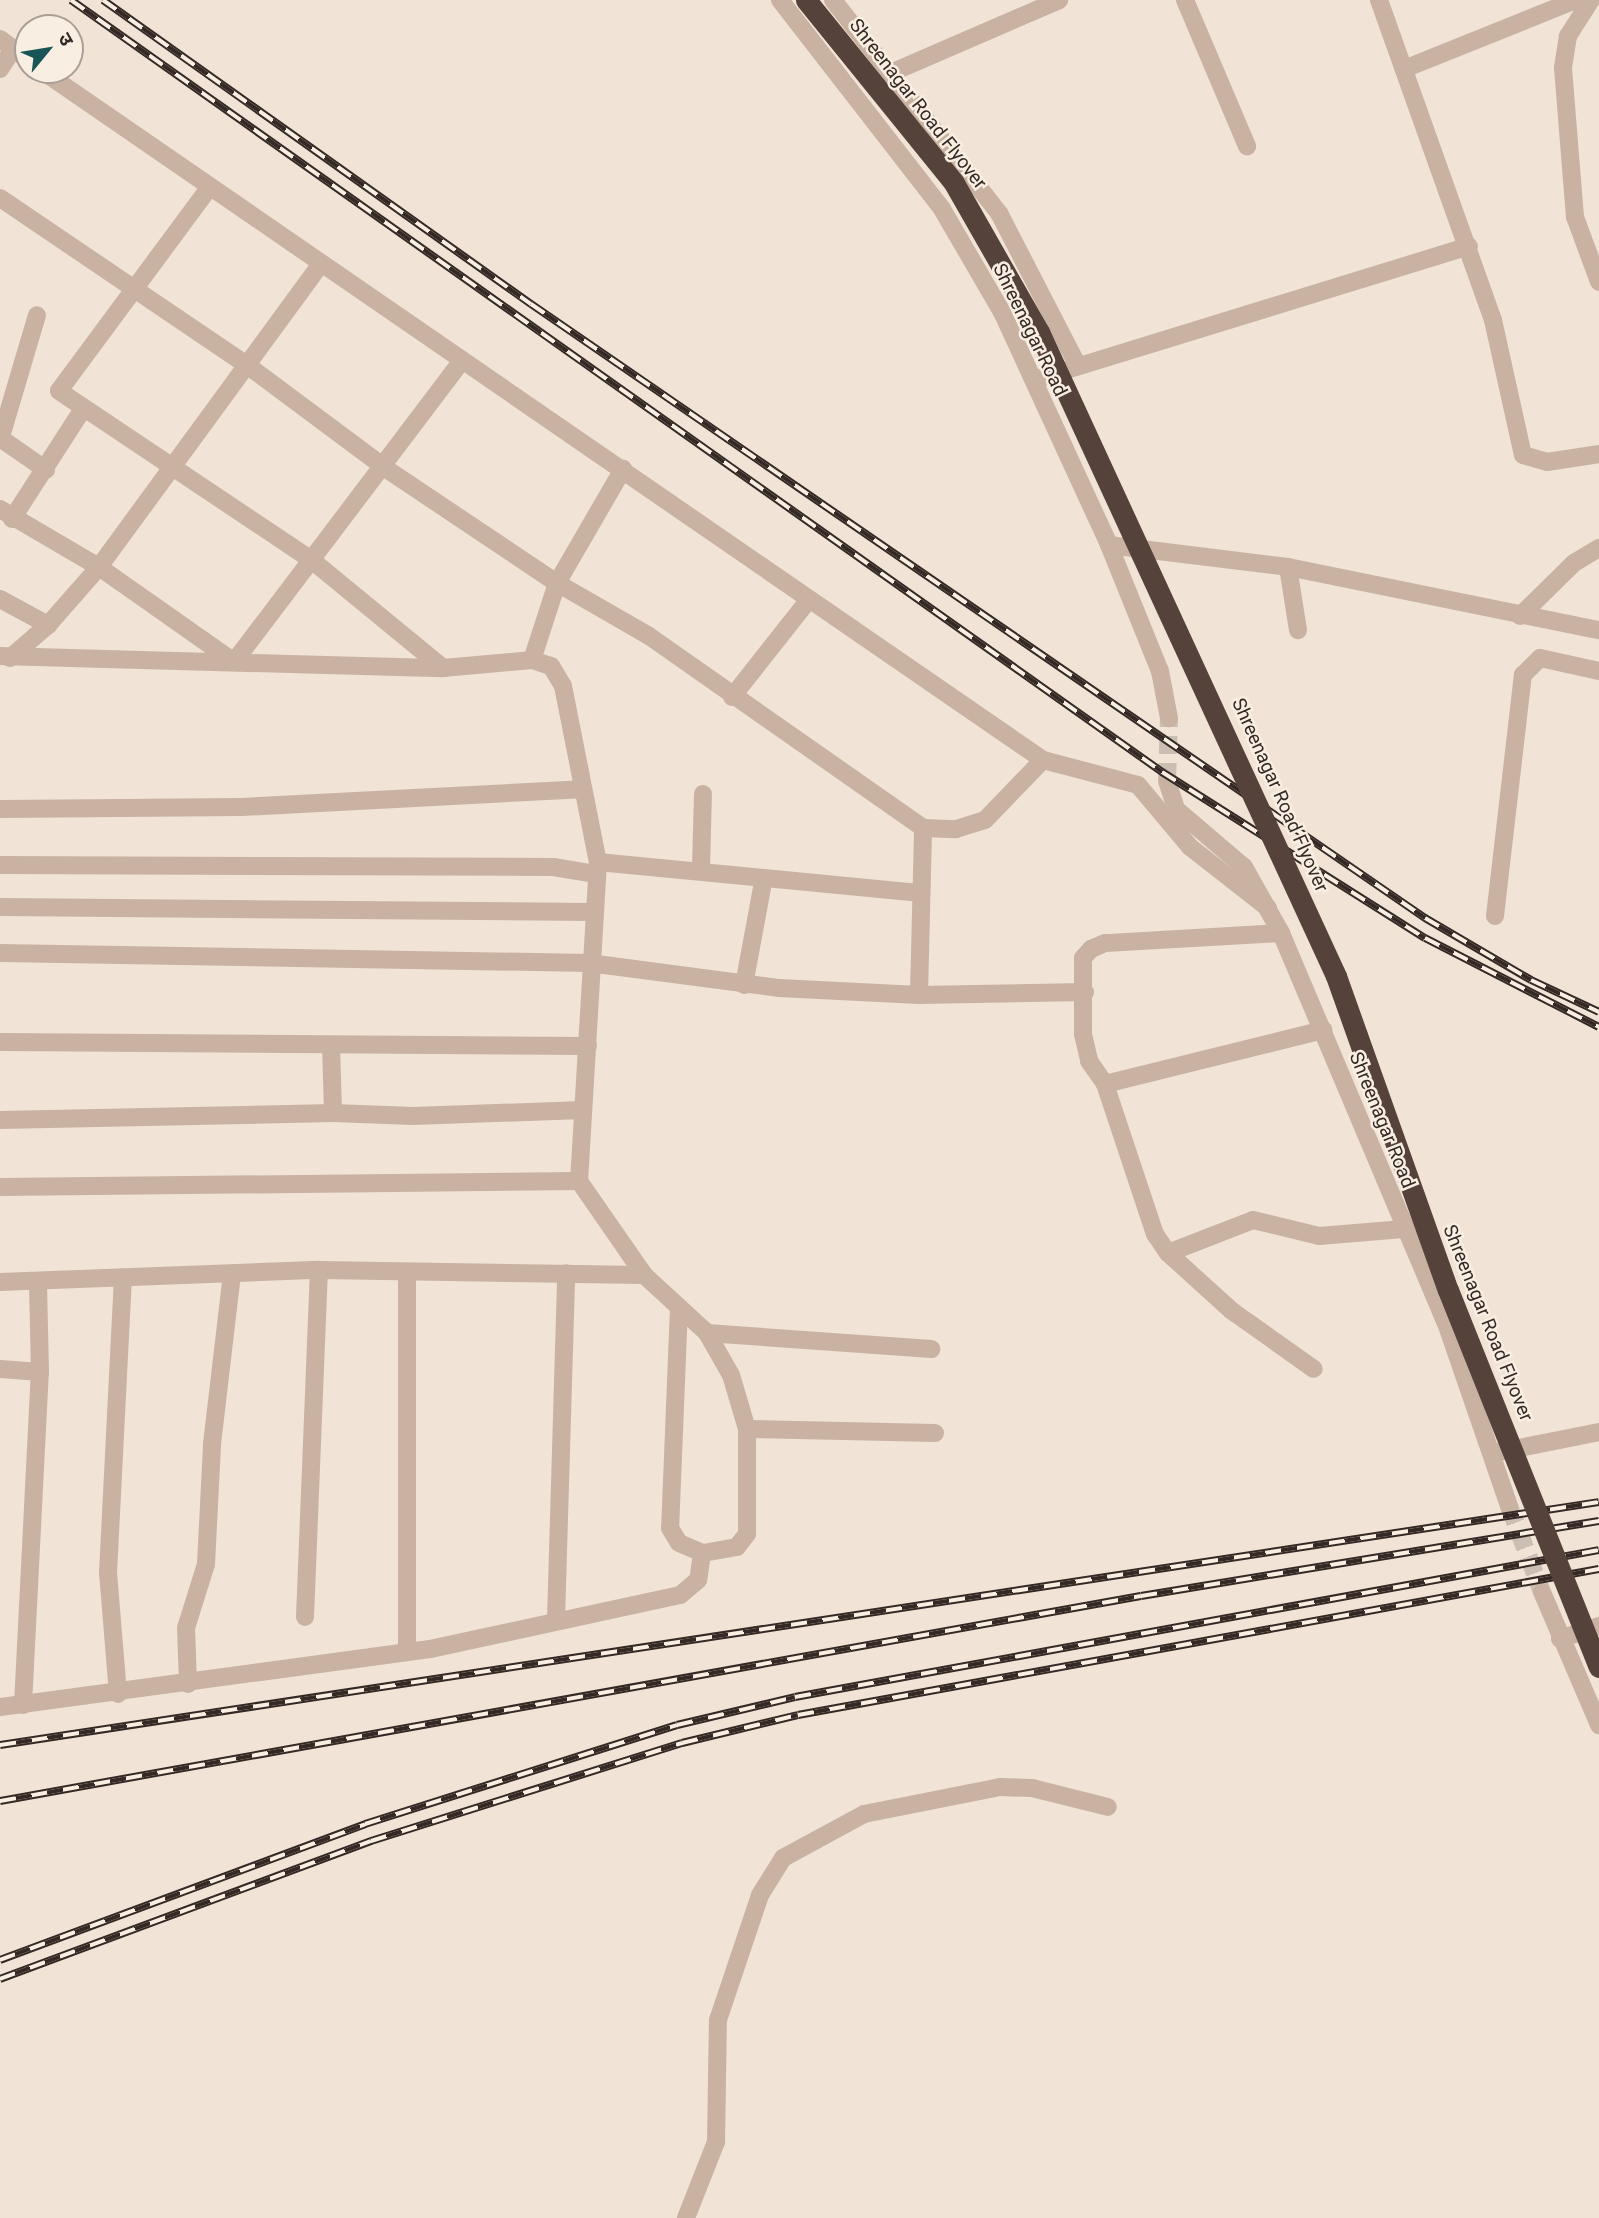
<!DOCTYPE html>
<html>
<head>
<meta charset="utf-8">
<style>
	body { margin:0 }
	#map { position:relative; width:1599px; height:2218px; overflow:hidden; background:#f1e3d6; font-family:Roboto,"Noto Sans Devanagari",sans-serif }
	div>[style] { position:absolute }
	.minor-tunnel>* { height:18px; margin-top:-9px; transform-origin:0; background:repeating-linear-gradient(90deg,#cbbeb3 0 18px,transparent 0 27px) }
	.minor>* { height:18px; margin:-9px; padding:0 9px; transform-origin:9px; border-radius:9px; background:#c9b2a2 }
	.rail>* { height:8px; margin-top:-4px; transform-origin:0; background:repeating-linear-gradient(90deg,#f9eee2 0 16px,#342925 0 32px); box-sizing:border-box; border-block:2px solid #342925 }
	.highway-bridge>* { height:21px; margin:-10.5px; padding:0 10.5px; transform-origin:10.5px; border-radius:10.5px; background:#55423b }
	span { translate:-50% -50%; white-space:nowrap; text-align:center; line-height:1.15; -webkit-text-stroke:5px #f9eee2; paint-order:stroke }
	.street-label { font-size:19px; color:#342925 }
	.north { position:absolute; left:14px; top:14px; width:70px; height:70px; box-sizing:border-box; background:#f9eee2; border:2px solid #aa9f96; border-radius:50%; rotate:60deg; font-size:19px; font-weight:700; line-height:28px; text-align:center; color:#342925 }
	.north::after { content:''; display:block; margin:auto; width:24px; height:32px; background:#195556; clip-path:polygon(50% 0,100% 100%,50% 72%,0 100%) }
</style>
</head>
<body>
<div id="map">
	<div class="minor-tunnel">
		<i style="left:1167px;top:781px;width:63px;rotate:-88.2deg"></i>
		<i style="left:1509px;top:1506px;width:92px;rotate:69deg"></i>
	</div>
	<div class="minor">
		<i style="left:780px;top:0;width:264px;rotate:52.2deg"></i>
		<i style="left:942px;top:209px;width:119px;rotate:59.8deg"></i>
		<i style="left:1002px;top:312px;width:256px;rotate:65.3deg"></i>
		<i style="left:1109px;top:545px;width:136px;rotate:68deg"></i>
		<i style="left:1160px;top:671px;width:48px;rotate:79.2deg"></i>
		<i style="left:833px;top:0;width:270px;rotate:52.1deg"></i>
		<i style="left:999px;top:213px;width:172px;rotate:62.7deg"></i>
		<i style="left:1185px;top:0;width:159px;rotate:67deg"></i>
		<i style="left:1379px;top:0;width:340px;rotate:70.4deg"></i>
		<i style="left:1493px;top:320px;width:138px;rotate:77.5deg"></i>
		<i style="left:1523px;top:455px;width:25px;rotate:16deg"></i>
		<i style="left:1547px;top:462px;width:53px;rotate:-8.7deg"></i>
		<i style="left:1591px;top:0;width:43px;rotate:122.6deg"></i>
		<i style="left:1568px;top:36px;width:32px;rotate:99deg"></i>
		<i style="left:1563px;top:68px;width:149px;rotate:85.4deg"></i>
		<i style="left:1575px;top:217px;width:69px;rotate:69.7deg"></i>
		<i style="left:0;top:39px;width:35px;rotate:37deg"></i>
		<i style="left:0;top:69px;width:24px;rotate:-57deg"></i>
		<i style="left:1404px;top:69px;width:185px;rotate:-21.9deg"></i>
		<i style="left:41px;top:70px;width:1217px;rotate:34.55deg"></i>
		<i style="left:1043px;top:760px;width:98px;rotate:14.7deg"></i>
		<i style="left:1138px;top:785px;width:81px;rotate:50deg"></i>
		<i style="left:1190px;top:847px;width:99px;rotate:38deg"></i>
		<i style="left:893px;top:72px;width:181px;rotate:-23.4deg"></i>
		<i style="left:209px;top:188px;width:252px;rotate:126.5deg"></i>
		<i style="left:59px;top:391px;width:307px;rotate:33.8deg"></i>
		<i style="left:314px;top:562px;width:167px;rotate:39.4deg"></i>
		<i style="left:0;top:198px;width:298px;rotate:34.1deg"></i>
		<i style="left:247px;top:365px;width:172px;rotate:36.7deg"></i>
		<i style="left:385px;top:468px;width:207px;rotate:33.8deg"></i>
		<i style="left:557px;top:583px;width:106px;rotate:29.9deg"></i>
		<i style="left:649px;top:636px;width:335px;rotate:35deg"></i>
		<i style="left:923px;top:828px;width:33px;rotate:2deg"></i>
		<i style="left:956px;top:829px;width:30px;rotate:-17deg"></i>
		<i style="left:985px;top:820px;width:83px;rotate:-46deg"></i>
		<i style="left:1034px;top:380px;width:455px;rotate:-17.1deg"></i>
		<i style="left:0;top:438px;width:56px;rotate:34.8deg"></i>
		<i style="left:0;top:440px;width:130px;rotate:-73.5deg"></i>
		<i style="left:0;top:509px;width:115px;rotate:30.4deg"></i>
		<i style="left:99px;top:567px;width:165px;rotate:35.1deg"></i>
		<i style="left:234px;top:662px;width:378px;rotate:-52.9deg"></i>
		<i style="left:12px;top:519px;width:131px;rotate:-57.2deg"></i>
		<i style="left:1109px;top:545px;width:180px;rotate:7deg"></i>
		<i style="left:1288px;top:567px;width:317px;rotate:11.5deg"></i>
		<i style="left:1288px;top:567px;width:64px;rotate:81deg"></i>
		<i style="left:0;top:599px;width:55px;rotate:28.4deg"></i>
		<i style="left:48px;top:625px;width:77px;rotate:-48.7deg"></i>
		<i style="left:99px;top:567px;width:373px;rotate:-53.8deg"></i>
		<i style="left:1520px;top:616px;width:76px;rotate:-44.5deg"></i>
		<i style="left:1574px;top:563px;width:29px;rotate:-31deg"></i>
		<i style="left:0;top:656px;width:443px;rotate:1.6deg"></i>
		<i style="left:443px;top:668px;width:89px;rotate:-5.1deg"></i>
		<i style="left:532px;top:660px;width:20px;rotate:18deg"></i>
		<i style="left:551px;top:666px;width:23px;rotate:59deg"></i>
		<i style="left:563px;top:686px;width:179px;rotate:78.8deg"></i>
		<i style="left:598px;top:862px;width:320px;rotate:93.4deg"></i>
		<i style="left:579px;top:1181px;width:114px;rotate:55.3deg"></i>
		<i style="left:644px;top:1275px;width:86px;rotate:42.6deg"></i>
		<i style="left:707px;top:1333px;width:48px;rotate:60.3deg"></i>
		<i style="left:731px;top:1375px;width:56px;rotate:73.5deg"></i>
		<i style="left:747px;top:1429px;width:105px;rotate:90deg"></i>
		<i style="left:747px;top:1534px;width:16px;rotate:128deg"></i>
		<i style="left:737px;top:1547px;width:36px;rotate:170deg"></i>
		<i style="left:702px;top:1553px;width:27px;rotate:98deg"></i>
		<i style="left:698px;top:1580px;width:23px;rotate:140deg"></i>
		<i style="left:680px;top:1595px;width:256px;rotate:167.8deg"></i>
		<i style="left:430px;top:1649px;width:434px;rotate:172.3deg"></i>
		<i style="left:10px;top:658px;width:50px;rotate:-41deg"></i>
		<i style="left:532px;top:660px;width:81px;rotate:-72deg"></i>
		<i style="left:557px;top:583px;width:132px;rotate:-59.9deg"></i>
		<i style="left:732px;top:697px;width:121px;rotate:-51.7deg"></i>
		<i style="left:1167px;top:781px;width:29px;rotate:72deg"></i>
		<i style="left:1176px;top:809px;width:89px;rotate:40.5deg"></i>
		<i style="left:1244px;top:867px;width:76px;rotate:60.7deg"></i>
		<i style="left:1281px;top:933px;width:423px;rotate:67.1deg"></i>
		<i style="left:1446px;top:1323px;width:194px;rotate:71deg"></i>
		<i style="left:0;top:809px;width:242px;rotate:-0.5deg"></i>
		<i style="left:242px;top:807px;width:340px;rotate:-3deg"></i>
		<i style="left:598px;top:862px;width:322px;rotate:5.5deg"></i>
		<i style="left:0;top:865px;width:553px;rotate:0.21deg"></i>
		<i style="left:553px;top:867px;width:44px;rotate:9.2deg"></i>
		<i style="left:701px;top:868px;width:74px;rotate:-88.5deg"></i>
		<i style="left:0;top:907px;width:591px;rotate:0.48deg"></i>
		<i style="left:1495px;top:916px;width:243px;rotate:-83.4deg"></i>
		<i style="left:1523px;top:675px;width:24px;rotate:-45deg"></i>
		<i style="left:1540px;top:658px;width:60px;rotate:12.4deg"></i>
		<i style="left:1281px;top:933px;width:176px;rotate:176.7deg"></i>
		<i style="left:1105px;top:943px;width:15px;rotate:157deg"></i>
		<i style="left:1091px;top:949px;width:12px;rotate:132deg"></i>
		<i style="left:1083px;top:958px;width:76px;rotate:90deg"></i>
		<i style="left:1083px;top:1034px;width:28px;rotate:77deg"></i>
		<i style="left:1089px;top:1061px;width:28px;rotate:55deg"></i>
		<i style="left:1105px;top:1084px;width:158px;rotate:71.6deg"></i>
		<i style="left:1155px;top:1234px;width:23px;rotate:56deg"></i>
		<i style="left:1168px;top:1253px;width:86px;rotate:42.2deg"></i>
		<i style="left:1232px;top:1311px;width:100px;rotate:35.3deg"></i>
		<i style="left:0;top:953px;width:589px;rotate:0.97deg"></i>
		<i style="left:589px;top:963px;width:192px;rotate:7.5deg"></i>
		<i style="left:779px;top:988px;width:140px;rotate:2.9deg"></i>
		<i style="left:919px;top:995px;width:166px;rotate:-1deg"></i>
		<i style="left:744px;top:985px;width:105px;rotate:-79.5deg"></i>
		<i style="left:919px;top:995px;width:167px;rotate:-88.6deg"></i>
		<i style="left:0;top:1042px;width:588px;rotate:0.39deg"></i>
		<i style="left:331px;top:1045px;width:68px;rotate:88.3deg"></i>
		<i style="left:333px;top:1113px;width:80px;rotate:2.1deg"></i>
		<i style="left:413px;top:1116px;width:170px;rotate:-2deg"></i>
		<i style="left:1105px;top:1084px;width:225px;rotate:-13.9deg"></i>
		<i style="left:0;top:1120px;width:333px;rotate:-1.2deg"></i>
		<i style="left:0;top:1187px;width:579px;rotate:-0.59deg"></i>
		<i style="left:1168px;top:1253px;width:91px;rotate:-21.2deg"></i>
		<i style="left:1253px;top:1220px;width:68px;rotate:13.6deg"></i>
		<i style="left:1319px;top:1236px;width:85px;rotate:-4.7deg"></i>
		<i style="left:407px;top:1273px;width:379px;rotate:90deg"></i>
		<i style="left:0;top:1282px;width:319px;rotate:-2.2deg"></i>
		<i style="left:319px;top:1270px;width:325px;rotate:0.9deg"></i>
		<i style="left:679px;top:1307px;width:221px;rotate:92.3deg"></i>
		<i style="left:670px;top:1528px;width:17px;rotate:59deg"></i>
		<i style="left:679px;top:1543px;width:25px;rotate:23deg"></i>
		<i style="left:707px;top:1333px;width:225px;rotate:4.1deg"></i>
		<i style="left:0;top:1369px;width:40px;rotate:4.3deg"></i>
		<i style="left:747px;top:1429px;width:188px;rotate:1.2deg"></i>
		<i style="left:1499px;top:1452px;width:102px;rotate:-11.3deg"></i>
		<i style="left:1542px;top:1592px;width:145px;rotate:66.8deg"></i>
		<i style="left:305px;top:1617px;width:347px;rotate:-87.7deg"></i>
		<i style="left:556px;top:1619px;width:346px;rotate:-88.3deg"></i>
		<i style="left:1560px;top:1639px;width:41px;rotate:-18.4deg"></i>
		<i style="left:188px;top:1684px;width:56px;rotate:-92deg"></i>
		<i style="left:186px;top:1628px;width:67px;rotate:-72.6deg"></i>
		<i style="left:206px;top:1564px;width:120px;rotate:-87.1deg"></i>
		<i style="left:212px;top:1444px;width:170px;rotate:-83.3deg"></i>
		<i style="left:118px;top:1694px;width:121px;rotate:-94.7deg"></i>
		<i style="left:108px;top:1573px;width:296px;rotate:-87.1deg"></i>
		<i style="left:23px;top:1705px;width:333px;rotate:-87.1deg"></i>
		<i style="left:40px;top:1372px;width:90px;rotate:-91.3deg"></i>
		<i style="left:686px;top:2218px;width:82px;rotate:-68.5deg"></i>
		<i style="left:716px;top:2142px;width:122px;rotate:-89.1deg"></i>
		<i style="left:718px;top:2020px;width:132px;rotate:-71.4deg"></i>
		<i style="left:760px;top:1895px;width:44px;rotate:-58.1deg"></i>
		<i style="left:783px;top:1858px;width:92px;rotate:-28.5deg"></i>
		<i style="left:864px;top:1814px;width:139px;rotate:-11.2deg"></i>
		<i style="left:1000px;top:1787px;width:32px;rotate:2deg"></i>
		<i style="left:1032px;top:1788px;width:78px;rotate:14deg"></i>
	</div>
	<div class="rail">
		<i style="left:71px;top:0;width:1337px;rotate:35.28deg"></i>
		<i style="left:1162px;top:772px;width:311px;rotate:32.3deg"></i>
		<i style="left:1425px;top:938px;width:195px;rotate:27.1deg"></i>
		<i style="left:103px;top:0;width:525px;rotate:35.39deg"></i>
		<i style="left:531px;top:304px;width:1085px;rotate:34.48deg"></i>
		<i style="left:1425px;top:918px;width:123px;rotate:30.3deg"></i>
		<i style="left:1531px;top:980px;width:75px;rotate:25.2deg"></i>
		<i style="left:0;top:1745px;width:1617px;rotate:-8.64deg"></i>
		<i style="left:0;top:1801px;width:1159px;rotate:-10.19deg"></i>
		<i style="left:1141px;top:1596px;width:464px;rotate:-9.3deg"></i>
		<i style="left:0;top:1960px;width:390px;rotate:-20.4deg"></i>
		<i style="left:365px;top:1824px;width:327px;rotate:-17.6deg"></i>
		<i style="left:677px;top:1725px;width:121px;rotate:-13.3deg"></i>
		<i style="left:795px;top:1697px;width:817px;rotate:-10.36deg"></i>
		<i style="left:0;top:1979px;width:396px;rotate:-20.4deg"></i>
		<i style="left:371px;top:1841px;width:326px;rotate:-17.5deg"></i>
		<i style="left:682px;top:1743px;width:119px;rotate:-13.6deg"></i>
		<i style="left:798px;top:1715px;width:814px;rotate:-10.33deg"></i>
	</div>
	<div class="highway-bridge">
		<i style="left:806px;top:0;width:235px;rotate:51deg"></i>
		<i style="left:954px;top:183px;width:172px;rotate:60.3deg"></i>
		<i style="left:1039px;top:332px;width:709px;rotate:65.24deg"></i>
		<i style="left:1336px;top:976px;width:333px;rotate:70.4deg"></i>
		<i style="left:1448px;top:1290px;width:406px;rotate:68.2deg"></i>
	</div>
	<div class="street-label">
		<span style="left:918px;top:104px;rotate:52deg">Shreenagar Road Flyover</span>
		<span style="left:1030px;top:330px;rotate:64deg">Shreenagar Road</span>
		<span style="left:1280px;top:795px;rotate:66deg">Shreenagar Road Flyover</span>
		<span style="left:1382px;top:1120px;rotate:68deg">Shreenagar Road</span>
		<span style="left:1488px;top:1323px;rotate:68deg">Shreenagar Road Flyover</span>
	</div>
	<div class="north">उ</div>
</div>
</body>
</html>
